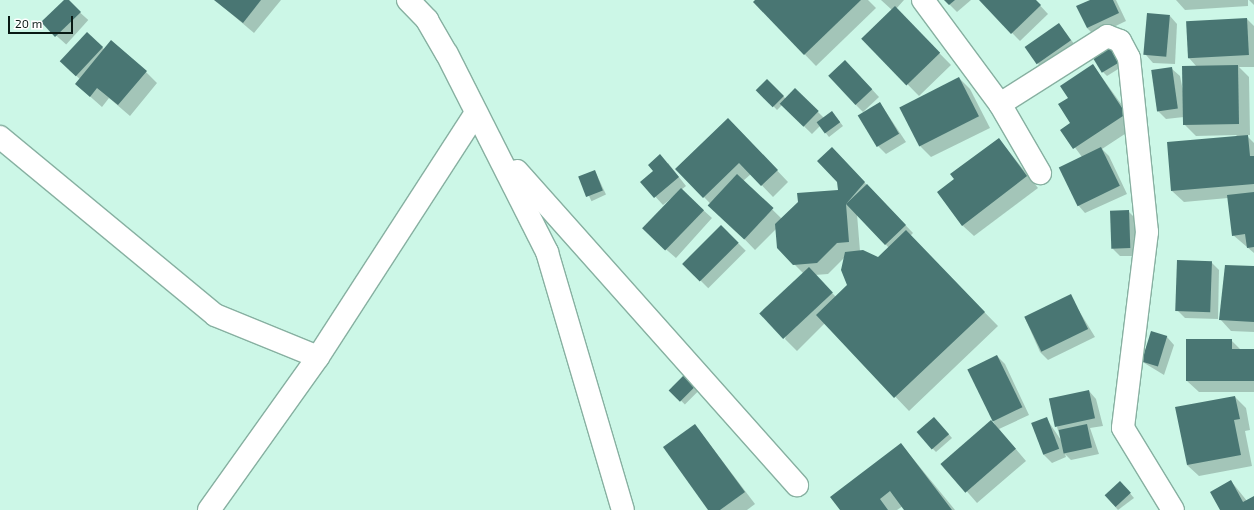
<!DOCTYPE html>
<html>
<head>
<meta charset="utf-8">
<style>
	body { margin:0 }
	#map { position:relative; width:1254px; height:510px; overflow:hidden; background:#ccf7e7; font-family:"Exo 2",sans-serif }
	div>[style] { position:absolute }
	.shadow>* { inset:0; background:#0003; transform-origin:0 0 }
	.building>* { inset:0; background:#497673; transform-origin:0 0 }
	.roads { filter:drop-shadow(1px 0 #87b0a1) drop-shadow(-1px 0 #87b0a1) drop-shadow(0 1px #87b0a1) drop-shadow(0 -1px #87b0a1) }
	.minor>* { height:22px; margin:-11px; padding:0 11px; transform-origin:11px; border-radius:11px; background:#fff }
	span { translate:-50% -50%; white-space:nowrap; text-align:center; line-height:1.15; -webkit-text-stroke:3px #fff; paint-order:stroke }
	.scale { position:absolute; left:8px; top:16px; width:65px; height:18px; box-sizing:border-box; border:2px solid #091914; border-top:0; padding-left:5px; font-size:12px; line-height:14px; white-space:nowrap; color:#091914; -webkit-text-stroke:3px #fff; paint-order:stroke }
</style>
</head>
<body>
<div id="map">
	<div class="shadow">
		<i style="left:66px;top:0;width:30px;height:33px;rotate:42deg"></i>
		<i style="clip-path:polygon(215px 0,281px 0,254px 33px)"></i>
		<i style="clip-path:polygon(757px 0,868px 0,876px 8px,816px 66px,754px 2px)"></i>
		<i style="clip-path:polygon(881px 0,904px 0,896px 9px,951px 65px,919px 96px,863px 39px,892px 10px)"></i>
		<i style="clip-path:polygon(945px 0,971px 0,957px 12px)"></i>
		<i style="clip-path:polygon(980px 0,1035px 0,1048px 14px,1020px 41px)"></i>
		<i style="clip-path:polygon(1093px 0,1116px 0,1126px 21px,1095px 36px,1087px 28px)"></i>
		<i style="clip-path:polygon(1176px 0,1248px 0,1248px 6px,1185px 10px)"></i>
		<i style="clip-path:polygon(1249px 0,1254px 0,1254px 5px)"></i>
		<i style="clip-path:polygon(1170px 16px,1177px 24px,1175px 64px,1153px 63px,1146px 55px)"></i>
		<i style="clip-path:polygon(1247px 19px,1254px 26px,1254px 67px,1239px 67px,1249px 77px,1250px 135px,1246px 135px,1254px 143px,1254px 253px,1233px 235px,1228px 198px,1184px 202px,1172px 191px,1237px 135px,1196px 136px,1184px 124px,1184px 117px,1166px 119px,1158px 111px,1172px 69px,1180px 76px,1184px 96px,1197px 67px,1189px 58px,1187px 22px)"></i>
		<i style="clip-path:polygon(1059px 24px,1078px 49px,1046px 72px,1038px 64px)"></i>
		<i style="clip-path:polygon(87px 34px,105px 50px,146px 72px,157px 83px,130px 116px,109px 98px,102px 107px,76px 84px,80px 79px,69px 70px)"></i>
		<i style="clip-path:polygon(1109px 45px,1123px 66px,1107px 76px,1103px 72px)"></i>
		<i style="clip-path:polygon(1093px 65px,1137px 126px,1102px 149px,1109px 156px,1127px 194px,1085px 213px,1078px 205px,1082px 157px,1062px 130px,1072px 124px,1069px 98px)"></i>
		<i style="clip-path:polygon(853px 69px,879px 97px,863px 112px,855px 104px)"></i>
		<i style="clip-path:polygon(959px 78px,970px 89px,990px 128px,931px 157px,920px 146px)"></i>
		<i style="clip-path:polygon(767px 80px,786px 99px,795px 89px,824px 118px,832px 112px,843px 126px,829px 137px,820px 126px,812px 134px,782px 105px,777px 110px,758px 90px)"></i>
		<i style="clip-path:polygon(880px 103px,906px 142px,886px 154px,878px 146px)"></i>
		<i style="clip-path:polygon(evenodd,739px 130px,788px 182px,773px 197px,751px 174px,743px 181px,782px 219px,840px 191px,843px 160px,913px 233px,910px 236px,998px 326px,909px 411px,825px 323px,797px 351px,785px 339px,804px 274px,778px 248px,777px 228px,755px 250px,677px 169px,739px 130px,857px 214px,889px 248px,878px 258px,860px 251px,857px 214px,739px 130px,844px 258px,848px 285px,836px 297px,815px 275px,828px 274px,844px 258px)"></i>
		<i style="clip-path:polygon(999px 139px,1038px 188px,974px 236px,962px 225px,956px 179px)"></i>
		<i style="clip-path:polygon(668px 163px,686px 186px,681px 190px,712px 218px,676px 258px,653px 238px,674px 196px,663px 205px,642px 182px)"></i>
		<i style="left:595px;top:171px;width:26px;height:16px;rotate:65deg"></i>
		<i style="clip-path:polygon(1128px 211px,1136px 219px,1138px 256px,1120px 256px,1113px 249px)"></i>
		<i style="left:721px;top:226px;width:35px;height:53px;rotate:45deg"></i>
		<i style="clip-path:polygon(1211px 262px,1219px 270px,1218px 319px,1185px 318px,1177px 310px)"></i>
		<i style="clip-path:polygon(1254px 267px,1254px 332px,1231px 331px,1220px 319px)"></i>
		<i style="clip-path:polygon(1070px 296px,1095px 337px,1048px 360px,1040px 352px,1025px 318px)"></i>
		<i style="clip-path:polygon(1152px 332px,1167px 337px,1174px 345px,1164px 375px,1141px 361px)"></i>
		<i style="clip-path:polygon(1231px 340px,1241px 350px,1254px 350px,1254px 392px,1199px 392px,1187px 381px)"></i>
		<i style="clip-path:polygon(997px 356px,1005px 364px,1029px 415px,999px 429px,1026px 461px,977px 503px,942px 463px,995px 425px,969px 370px)"></i>
		<i style="left:687px;top:374px;width:20px;height:23px;rotate:45deg"></i>
		<i style="clip-path:polygon(1089px 391px,1096px 399px,1103px 426px,1090px 428px,1099px 454px,1071px 460px,1065px 454px,1066px 457px,1052px 463px,1044px 455px,1032px 424px,1046px 418px,1061px 440px,1057px 427px)"></i>
		<i style="clip-path:polygon(1235px 397px,1246px 408px,1250px 430px,1245px 431px,1252px 466px,1199px 476px,1187px 465px)"></i>
		<i style="clip-path:polygon(938px 422px,952px 438px,936px 452px,932px 448px)"></i>
		<i style="clip-path:polygon(695px 425px,755px 504px,747px 510px,710px 510px)"></i>
		<i style="clip-path:polygon(901px 444px,955px 510px,905px 510px,903px 506px,897px 510px,841px 510px)"></i>
		<i style="clip-path:polygon(1231px 481px,1247px 501px,1254px 497px,1254px 510px,1221px 510px)"></i>
		<i style="clip-path:polygon(1124px 486px,1134px 498px,1118px 510px,1105px 495px)"></i>
	</div>
	<div class="building">
		<i style="clip-path:polygon(64px 0,69px 0,81px 12px,55px 37px,41px 22px)"></i>
		<i style="clip-path:polygon(214px 0,261px 0,243px 23px)"></i>
		<i style="clip-path:polygon(755px 0,861px 0,804px 55px,753px 2px)"></i>
		<i style="clip-path:polygon(944px 0,955px 0,949px 5px)"></i>
		<i style="clip-path:polygon(979px 0,1036px 0,1041px 5px,1011px 34px)"></i>
		<i style="clip-path:polygon(1090px 0,1113px 0,1119px 13px,1087px 28px,1076px 6px)"></i>
		<i style="left:895px;top:6px;width:65px;height:47px;rotate:46deg"></i>
		<i style="left:1147px;top:13px;width:23px;height:42px;rotate:5deg"></i>
		<i style="left:1247px;top:18px;width:37px;height:61px;rotate:87deg"></i>
		<i style="left:1059px;top:23px;width:21px;height:42px;rotate:55deg"></i>
		<i style="left:87px;top:32px;width:22px;height:40px;rotate:43deg"></i>
		<i style="clip-path:polygon(111px 40px,147px 71px,118px 105px,97px 88px,90px 97px,75px 84px)"></i>
		<i style="left:1109px;top:44px;width:21px;height:21px;rotate:59deg"></i>
		<i style="left:845px;top:60px;width:40px;height:23px;rotate:47deg"></i>
		<i style="clip-path:polygon(1093px 64px,1126px 114px,1073px 149px,1060px 130px,1070px 123px,1058px 104px,1068px 98px,1060px 86px)"></i>
		<i style="left:1238px;top:65px;width:59px;height:56px;rotate:89deg"></i>
		<i style="left:1172px;top:67px;width:42px;height:21px;rotate:82deg"></i>
		<i style="left:959px;top:77px;width:44px;height:67px;rotate:63deg"></i>
		<i style="left:767px;top:79px;width:24px;height:16px;rotate:45deg"></i>
		<i style="left:795px;top:88px;width:33px;height:22px;rotate:44deg"></i>
		<i style="left:880px;top:102px;width:37px;height:26px;rotate:59deg"></i>
		<i style="left:832px;top:111px;width:14px;height:19px;rotate:54deg"></i>
		<i style="clip-path:polygon(728px 118px,778px 170px,761px 186px,739px 163px,703px 198px,675px 169px)"></i>
		<i style="clip-path:polygon(1248px 135px,1250px 156px,1254px 156px,1254px 184px,1171px 191px,1167px 142px)"></i>
		<i style="clip-path:polygon(999px 138px,1027px 176px,962px 226px,937px 192px,954px 179px,950px 174px)"></i>
		<i style="clip-path:polygon(832px 147px,865px 182px,846px 204px,867px 184px,906px 225px,885px 245px,846px 204px,849px 242px,837px 243px,817px 263px,793px 265px,777px 248px,775px 224px,798px 202px,797px 193px,838px 190px,837px 182px,817px 161px)"></i>
		<i style="left:1101px;top:147px;width:43px;height:47px;rotate:64deg"></i>
		<i style="clip-path:polygon(660px 154px,679px 177px,654px 198px,640px 182px,653px 171px,648px 165px)"></i>
		<i style="left:595px;top:170px;width:22px;height:18px;rotate:69deg"></i>
		<i style="left:737px;top:174px;width:50px;height:43px;rotate:43deg"></i>
		<i style="left:681px;top:188px;width:32px;height:56px;rotate:44deg"></i>
		<i style="clip-path:polygon(1254px 192px,1254px 247px,1247px 248px,1245px 234px,1232px 236px,1227px 195px)"></i>
		<i style="left:1129px;top:210px;width:38px;height:19px;rotate:88deg"></i>
		<i style="left:721px;top:225px;width:25px;height:55px;rotate:45deg"></i>
		<i style="clip-path:polygon(906px 230px,985px 312px,894px 398px,816px 315px,847px 285px,841px 270px,845px 252px,863px 250px,878px 257px)"></i>
		<i style="left:1177px;top:260px;width:35px;height:51px;rotate:2deg"></i>
		<i style="clip-path:polygon(1225px 265px,1254px 266px,1254px 322px,1219px 320px)"></i>
		<i style="left:809px;top:267px;width:35px;height:68px;rotate:47deg"></i>
		<i style="left:1071px;top:294px;width:39px;height:52px;rotate:64deg"></i>
		<i style="left:1151px;top:331px;width:17px;height:32px;rotate:17deg"></i>
		<i style="clip-path:polygon(1186px 339px,1232px 339px,1232px 349px,1254px 349px,1254px 381px,1186px 381px)"></i>
		<i style="left:997px;top:355px;width:58px;height:33px;rotate:64deg"></i>
		<i style="left:687px;top:372px;width:16px;height:26px;rotate:45deg"></i>
		<i style="left:1089px;top:390px;width:29px;height:41px;rotate:78deg"></i>
		<i style="clip-path:polygon(1235px 396px,1240px 419px,1234px 420px,1241px 455px,1187px 465px,1175px 407px)"></i>
		<i style="left:934px;top:417px;width:23px;height:23px;rotate:49deg"></i>
		<i style="left:1047px;top:417px;width:34px;height:17px;rotate:69deg"></i>
		<i style="left:991px;top:420px;width:38px;height:67px;rotate:49deg"></i>
		<i style="clip-path:polygon(695px 424px,745px 492px,720px 510px,708px 510px,663px 447px)"></i>
		<i style="left:1087px;top:424px;width:24px;height:29px;rotate:78deg"></i>
		<i style="clip-path:polygon(901px 443px,952px 510px,904px 510px,890px 491px,880px 499px,888px 510px,840px 510px,830px 497px)"></i>
		<i style="clip-path:polygon(1231px 480px,1243px 502px,1254px 496px,1254px 510px,1220px 510px,1210px 492px)"></i>
		<i style="left:1120px;top:481px;width:16px;height:21px;rotate:47deg"></i>
	</div>
	<div class="roads">
		<div class="minor">
			<i style="left:408px;top:0;width:28px;rotate:46deg"></i>
			<i style="left:427px;top:20px;width:39px;rotate:60deg"></i>
			<i style="left:447px;top:54px;width:222px;rotate:63.2deg"></i>
			<i style="left:547px;top:252px;width:269px;rotate:73.6deg"></i>
			<i style="left:923px;top:0;width:129px;rotate:53.5deg"></i>
			<i style="left:1000px;top:104px;width:80px;rotate:59.9deg"></i>
			<i style="left:1000px;top:104px;width:127px;rotate:-32.4deg"></i>
			<i style="left:1107px;top:36px;width:14px;rotate:21deg"></i>
			<i style="left:1120px;top:41px;width:19px;rotate:62deg"></i>
			<i style="left:1129px;top:58px;width:175px;rotate:84.1deg"></i>
			<i style="left:1147px;top:232px;width:197px;rotate:97deg"></i>
			<i style="left:1123px;top:428px;width:96px;rotate:58.6deg"></i>
			<i style="left:0;top:137px;width:279px;rotate:39.6deg"></i>
			<i style="left:215px;top:315px;width:111px;rotate:22.2deg"></i>
			<i style="left:517px;top:171px;width:421px;rotate:48.3deg"></i>
			<i style="left:209px;top:510px;width:188px;rotate:-54.5deg"></i>
			<i style="left:318px;top:357px;width:291px;rotate:-57.1deg"></i>
		</div>
	</div>
	<div class="scale">20 m</div>
</div>
</body>
</html>
